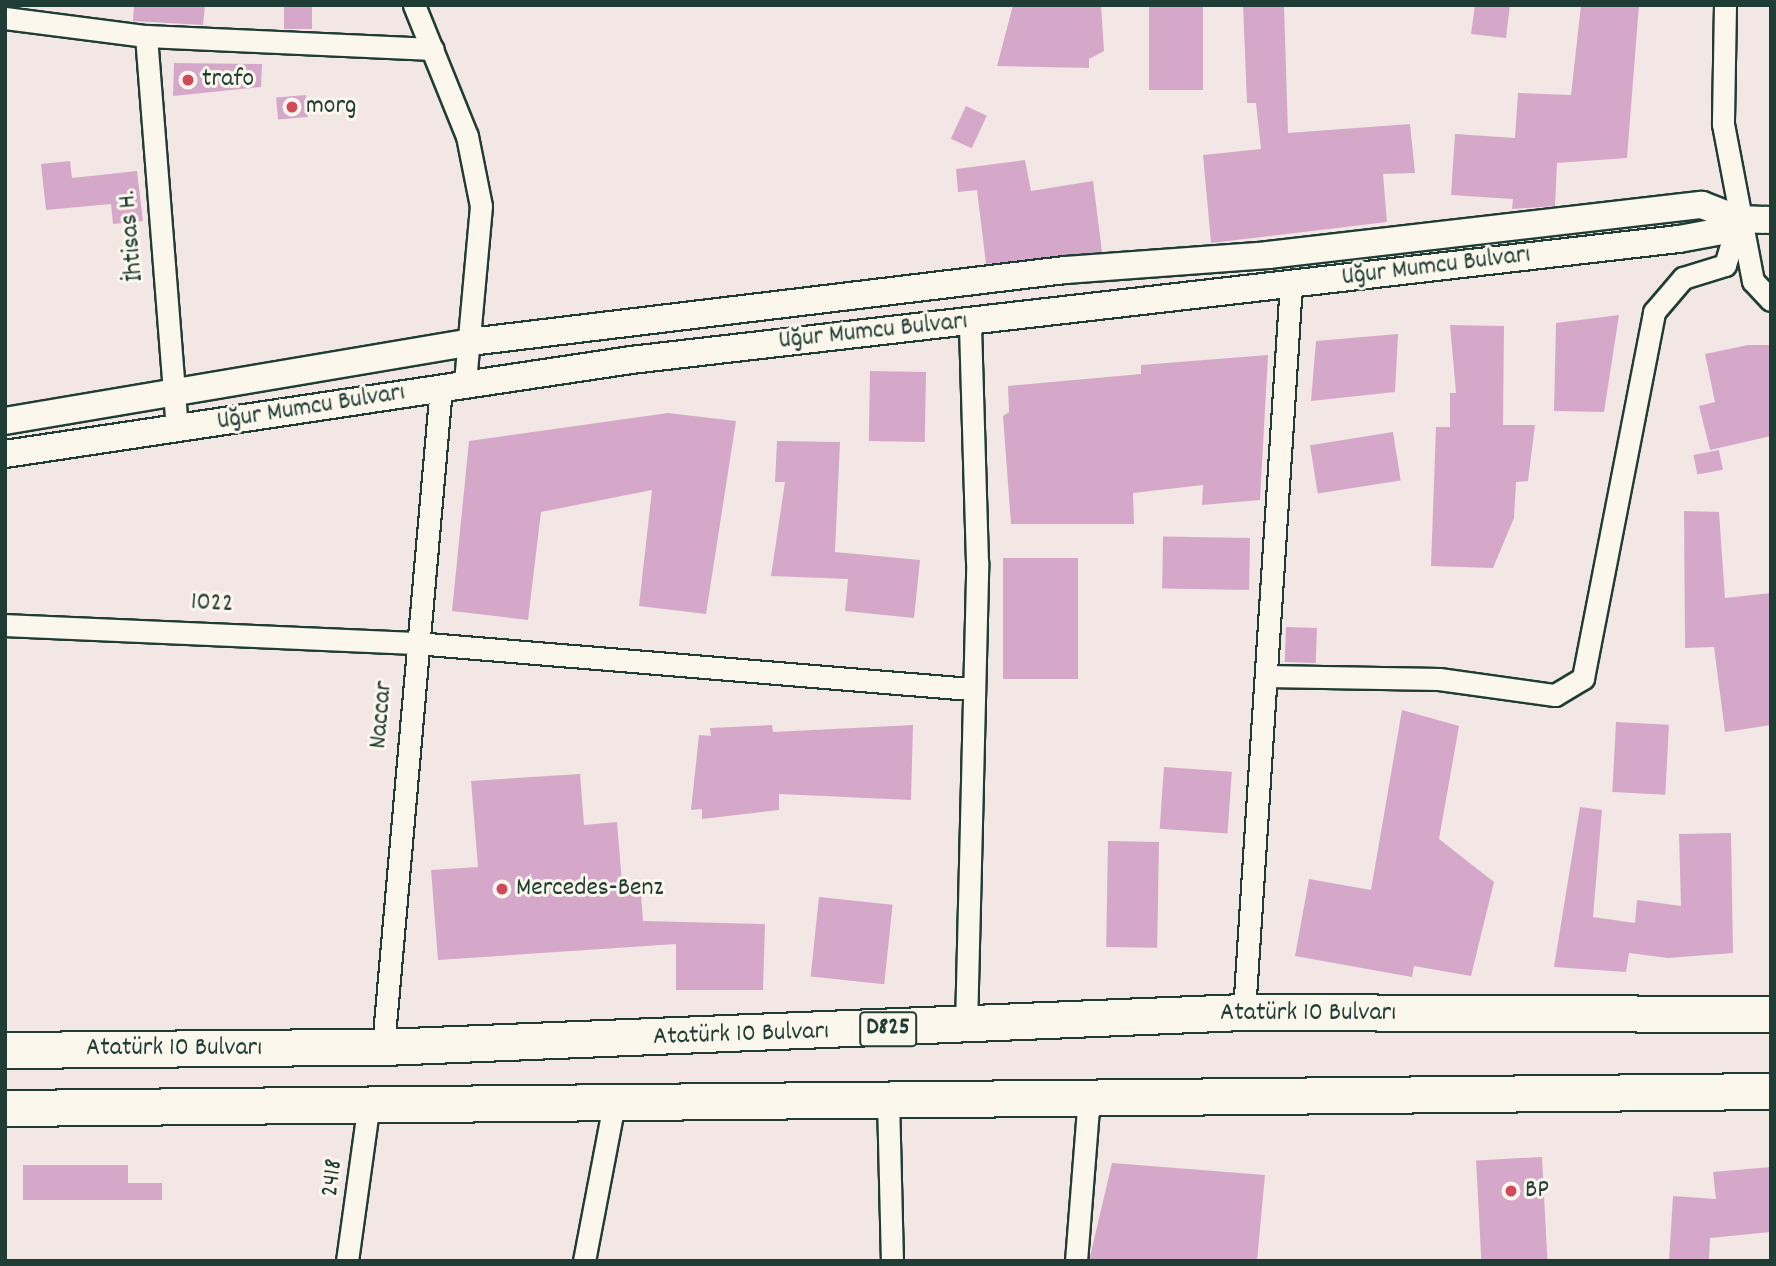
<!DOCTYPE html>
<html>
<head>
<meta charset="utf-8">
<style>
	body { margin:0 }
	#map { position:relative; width:1776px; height:1266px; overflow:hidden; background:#f3e7e5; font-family:Dekko,sans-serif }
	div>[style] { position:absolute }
	.building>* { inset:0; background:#d5a8ca; transform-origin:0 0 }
	.roads { filter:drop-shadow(2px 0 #1f3d34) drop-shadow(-2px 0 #1f3d34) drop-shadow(0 2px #1f3d34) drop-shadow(0 -2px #1f3d34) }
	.minor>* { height:21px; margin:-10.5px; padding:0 10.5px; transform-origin:10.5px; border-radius:10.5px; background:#fbf7ec }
	.tertiary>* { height:26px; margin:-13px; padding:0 13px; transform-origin:13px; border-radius:13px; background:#fbf7ec }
	.trunk>* { height:35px; margin:-17.5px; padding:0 17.5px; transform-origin:17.5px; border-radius:17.5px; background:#fbf7ec }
	.dots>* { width:19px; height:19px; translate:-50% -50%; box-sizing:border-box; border:4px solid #fbf7ec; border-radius:50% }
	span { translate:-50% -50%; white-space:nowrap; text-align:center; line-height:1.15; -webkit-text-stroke:6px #fbf7ec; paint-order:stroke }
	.shield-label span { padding:2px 5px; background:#fbf7ec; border:2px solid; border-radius:5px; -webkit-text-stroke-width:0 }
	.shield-label { font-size:24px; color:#1f3d34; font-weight:700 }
	.poi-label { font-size:26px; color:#1f3d34 }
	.left { translate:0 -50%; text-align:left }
	.street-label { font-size:26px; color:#1f3d34 }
	.frame { position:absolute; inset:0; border:7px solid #1f3d34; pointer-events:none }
</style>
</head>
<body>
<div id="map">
	<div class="building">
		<i style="clip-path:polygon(134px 5px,205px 5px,203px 25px,133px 21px)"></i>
		<i style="left:284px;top:5px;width:28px;height:24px"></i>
		<i style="clip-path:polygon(1013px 5px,1101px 5px,1104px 51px,1089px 59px,1089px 68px,997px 66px)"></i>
		<i style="left:1149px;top:5px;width:54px;height:85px"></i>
		<i style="clip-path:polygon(1243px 5px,1284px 5px,1288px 133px,1410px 124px,1415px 173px,1383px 174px,1387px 222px,1211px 243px,1203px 155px,1261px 149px,1256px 103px,1247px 103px)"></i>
		<i style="clip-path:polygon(1475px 5px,1510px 5px,1506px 38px,1471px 34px)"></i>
		<i style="clip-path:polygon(1581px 5px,1639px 5px,1627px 158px,1557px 163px,1555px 206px,1512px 209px,1513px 199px,1451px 195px,1455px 134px,1515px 138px,1518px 93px,1571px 95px)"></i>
		<i style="clip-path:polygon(174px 63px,262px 64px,261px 87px,173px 96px)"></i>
		<i style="left:306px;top:95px;width:22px;height:30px;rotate:85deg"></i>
		<i style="left:966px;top:106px;width:23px;height:36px;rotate:25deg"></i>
		<i style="clip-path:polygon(1025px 160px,1031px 191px,1093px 181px,1102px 252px,986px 264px,977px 190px,958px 192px,956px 169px)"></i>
		<i style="clip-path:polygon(70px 161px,72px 178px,137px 171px,143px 221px,113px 224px,111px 204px,46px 210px,41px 164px)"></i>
		<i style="clip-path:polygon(1619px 315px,1604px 412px,1554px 411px,1556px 323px)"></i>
		<i style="clip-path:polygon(1450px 325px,1504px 326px,1503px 425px,1535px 425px,1528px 481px,1516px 482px,1514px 518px,1493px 568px,1431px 566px,1436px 427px,1450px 427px,1450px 393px,1456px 393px)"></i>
		<i style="clip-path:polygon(1398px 334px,1395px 392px,1311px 401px,1316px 341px)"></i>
		<i style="clip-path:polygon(1748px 345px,1771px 345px,1771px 436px,1710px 450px,1699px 406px,1715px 402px,1705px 354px)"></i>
		<i style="clip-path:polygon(1268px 355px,1260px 500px,1202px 505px,1203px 485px,1133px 493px,1134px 524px,1011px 524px,1003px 416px,1009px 412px,1008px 386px,1141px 374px,1141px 365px)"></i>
		<i style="left:870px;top:371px;width:56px;height:70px;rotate:1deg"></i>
		<i style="clip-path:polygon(668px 413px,736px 421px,706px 614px,639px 606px,652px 490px,541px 512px,528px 620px,452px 611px,469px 441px)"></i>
		<i style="left:1393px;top:432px;width:49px;height:84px;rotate:81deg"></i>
		<i style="clip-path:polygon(777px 441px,840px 442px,835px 552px,920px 560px,914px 618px,845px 611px,848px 579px,771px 576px,785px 482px,775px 482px)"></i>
		<i style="left:1719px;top:450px;width:20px;height:26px;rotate:79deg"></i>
		<i style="clip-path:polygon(1684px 511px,1719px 512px,1725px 598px,1771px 593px,1771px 725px,1725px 732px,1714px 647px,1685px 648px)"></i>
		<i style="left:1250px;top:538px;width:52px;height:87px;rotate:91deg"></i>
		<i style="left:1078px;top:558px;width:121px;height:75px;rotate:90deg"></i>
		<i style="left:1286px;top:627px;width:31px;height:35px;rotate:2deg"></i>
		<i style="clip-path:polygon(1402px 710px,1459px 726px,1439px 839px,1494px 882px,1471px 976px,1414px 966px,1412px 977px,1295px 956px,1309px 879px,1371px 890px)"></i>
		<i style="left:1616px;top:722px;width:53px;height:70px;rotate:3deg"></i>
		<i style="clip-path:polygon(772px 725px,773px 732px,913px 725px,911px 800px,779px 794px,779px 810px,702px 819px,702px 809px,691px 810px,699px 735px,711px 736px,710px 728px)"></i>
		<i style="left:1164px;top:767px;width:68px;height:62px;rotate:4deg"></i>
		<i style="clip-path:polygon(580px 774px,584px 825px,617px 822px,622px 883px,640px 882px,643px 921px,765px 924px,763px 990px,676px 990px,676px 944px,438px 960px,431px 870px,478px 867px,471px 781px)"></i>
		<i style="clip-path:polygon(1580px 807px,1602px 810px,1593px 917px,1635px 923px,1637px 900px,1681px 906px,1679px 834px,1731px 833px,1733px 953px,1668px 958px,1629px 953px,1626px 972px,1554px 967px)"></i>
		<i style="left:1108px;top:841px;width:51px;height:106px;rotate:1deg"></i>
		<i style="left:819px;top:897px;width:74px;height:80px;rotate:6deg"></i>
		<i style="left:1542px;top:1157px;width:104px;height:66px;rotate:87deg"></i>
		<i style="clip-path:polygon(1112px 1163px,1265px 1175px,1257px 1261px,1089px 1261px)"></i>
		<i style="clip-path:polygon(23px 1165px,128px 1165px,128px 1183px,162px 1183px,162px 1200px,23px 1200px)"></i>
		<i style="clip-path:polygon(1771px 1167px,1771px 1232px,1710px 1238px,1709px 1261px,1669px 1261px,1673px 1196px,1716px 1199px,1713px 1172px)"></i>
	</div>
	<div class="roads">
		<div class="minor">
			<i style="left:414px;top:5px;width:141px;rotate:68deg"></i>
			<i style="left:467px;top:136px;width:71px;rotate:78.7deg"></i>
			<i style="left:481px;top:206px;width:178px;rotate:95.2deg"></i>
			<i style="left:1725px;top:5px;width:119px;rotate:91deg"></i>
			<i style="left:1723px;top:124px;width:160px;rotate:79.2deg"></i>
			<i style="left:1753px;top:281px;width:26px;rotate:47deg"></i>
			<i style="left:5px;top:18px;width:142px;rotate:7.3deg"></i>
			<i style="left:146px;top:36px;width:287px;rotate:2.6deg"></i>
			<i style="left:146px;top:36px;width:395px;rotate:85.5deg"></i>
			<i style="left:5px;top:625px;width:411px;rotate:2.5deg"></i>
			<i style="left:416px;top:643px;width:556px;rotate:4.75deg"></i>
			<i style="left:1266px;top:676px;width:173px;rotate:1deg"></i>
			<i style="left:1439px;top:679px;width:117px;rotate:7.9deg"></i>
			<i style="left:1555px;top:695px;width:33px;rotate:-31deg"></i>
			<i style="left:1583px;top:678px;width:373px;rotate:-79deg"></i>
			<i style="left:1654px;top:312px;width:45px;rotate:-49.5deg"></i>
			<i style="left:1683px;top:278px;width:44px;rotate:-17.2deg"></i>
			<i style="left:1725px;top:265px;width:48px;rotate:-73.1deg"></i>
			<i style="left:1244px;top:1012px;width:731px;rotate:-86.31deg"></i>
			<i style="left:966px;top:1027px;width:465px;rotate:-88.6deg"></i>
			<i style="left:977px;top:562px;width:240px;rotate:-91.7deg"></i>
			<i style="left:383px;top:1047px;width:663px;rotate:-84.98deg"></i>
			<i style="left:888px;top:1099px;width:162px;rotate:88.6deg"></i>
			<i style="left:347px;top:1261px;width:161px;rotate:-82.1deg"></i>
			<i style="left:584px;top:1261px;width:165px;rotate:-79.2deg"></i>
			<i style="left:1076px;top:1261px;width:167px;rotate:-85.5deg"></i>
		</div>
		<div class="tertiary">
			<i style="left:5px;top:421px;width:472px;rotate:-9.6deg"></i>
			<i style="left:470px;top:342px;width:599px;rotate:-6.9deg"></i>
			<i style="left:1065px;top:270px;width:204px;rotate:-4.2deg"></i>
			<i style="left:1268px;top:255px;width:437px;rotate:-6.6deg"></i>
			<i style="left:1702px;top:205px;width:40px;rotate:21deg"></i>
			<i style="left:1739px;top:219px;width:32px;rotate:2deg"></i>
			<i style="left:5px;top:454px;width:633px;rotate:-8.54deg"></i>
			<i style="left:631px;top:360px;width:1055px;rotate:-6.59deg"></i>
			<i style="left:1679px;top:239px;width:44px;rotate:-10.5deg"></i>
			<i style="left:1722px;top:231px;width:21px;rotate:-35deg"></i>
		</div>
		<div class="trunk">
			<i style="left:5px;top:1050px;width:378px;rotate:-0.5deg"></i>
			<i style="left:383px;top:1047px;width:862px;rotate:-2.33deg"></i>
			<i style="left:1244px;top:1012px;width:527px;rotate:0.22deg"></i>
			<i style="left:5px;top:1108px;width:1766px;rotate:-0.55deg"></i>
		</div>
	</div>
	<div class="dots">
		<i style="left:188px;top:80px;background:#d1495b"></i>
		<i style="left:292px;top:107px;background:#d1495b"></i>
		<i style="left:502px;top:889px;background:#d1495b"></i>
		<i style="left:1511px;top:1191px;background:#d1495b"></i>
	</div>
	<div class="shield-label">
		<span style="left:888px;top:1029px">D825</span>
	</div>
	<div class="poi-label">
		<span class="left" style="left:202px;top:80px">trafo</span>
		<span class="left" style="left:306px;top:107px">morg</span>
		<span class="left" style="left:516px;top:889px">Mercedes-Benz</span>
		<span class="left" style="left:1525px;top:1191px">BP</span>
	</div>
	<div class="street-label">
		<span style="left:132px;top:236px;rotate:-95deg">İhtisas H.</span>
		<span style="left:1436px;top:267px;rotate:-7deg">Uğur Mumcu Bulvarı</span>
		<span style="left:873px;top:332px;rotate:-6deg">Uğur Mumcu Bulvarı</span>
		<span style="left:311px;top:408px;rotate:-9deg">Uğur Mumcu Bulvarı</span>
		<span style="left:212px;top:604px;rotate:3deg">1022</span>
		<span style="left:382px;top:715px;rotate:-85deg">Naccar</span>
		<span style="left:1308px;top:1014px">Atatürk 10 Bulvarı</span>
		<span style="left:741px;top:1035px;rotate:-2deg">Atatürk 10 Bulvarı</span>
		<span style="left:174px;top:1049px">Atatürk 10 Bulvarı</span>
		<span style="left:333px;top:1178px;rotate:-83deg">2418</span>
	</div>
	<div class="frame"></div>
</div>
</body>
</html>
